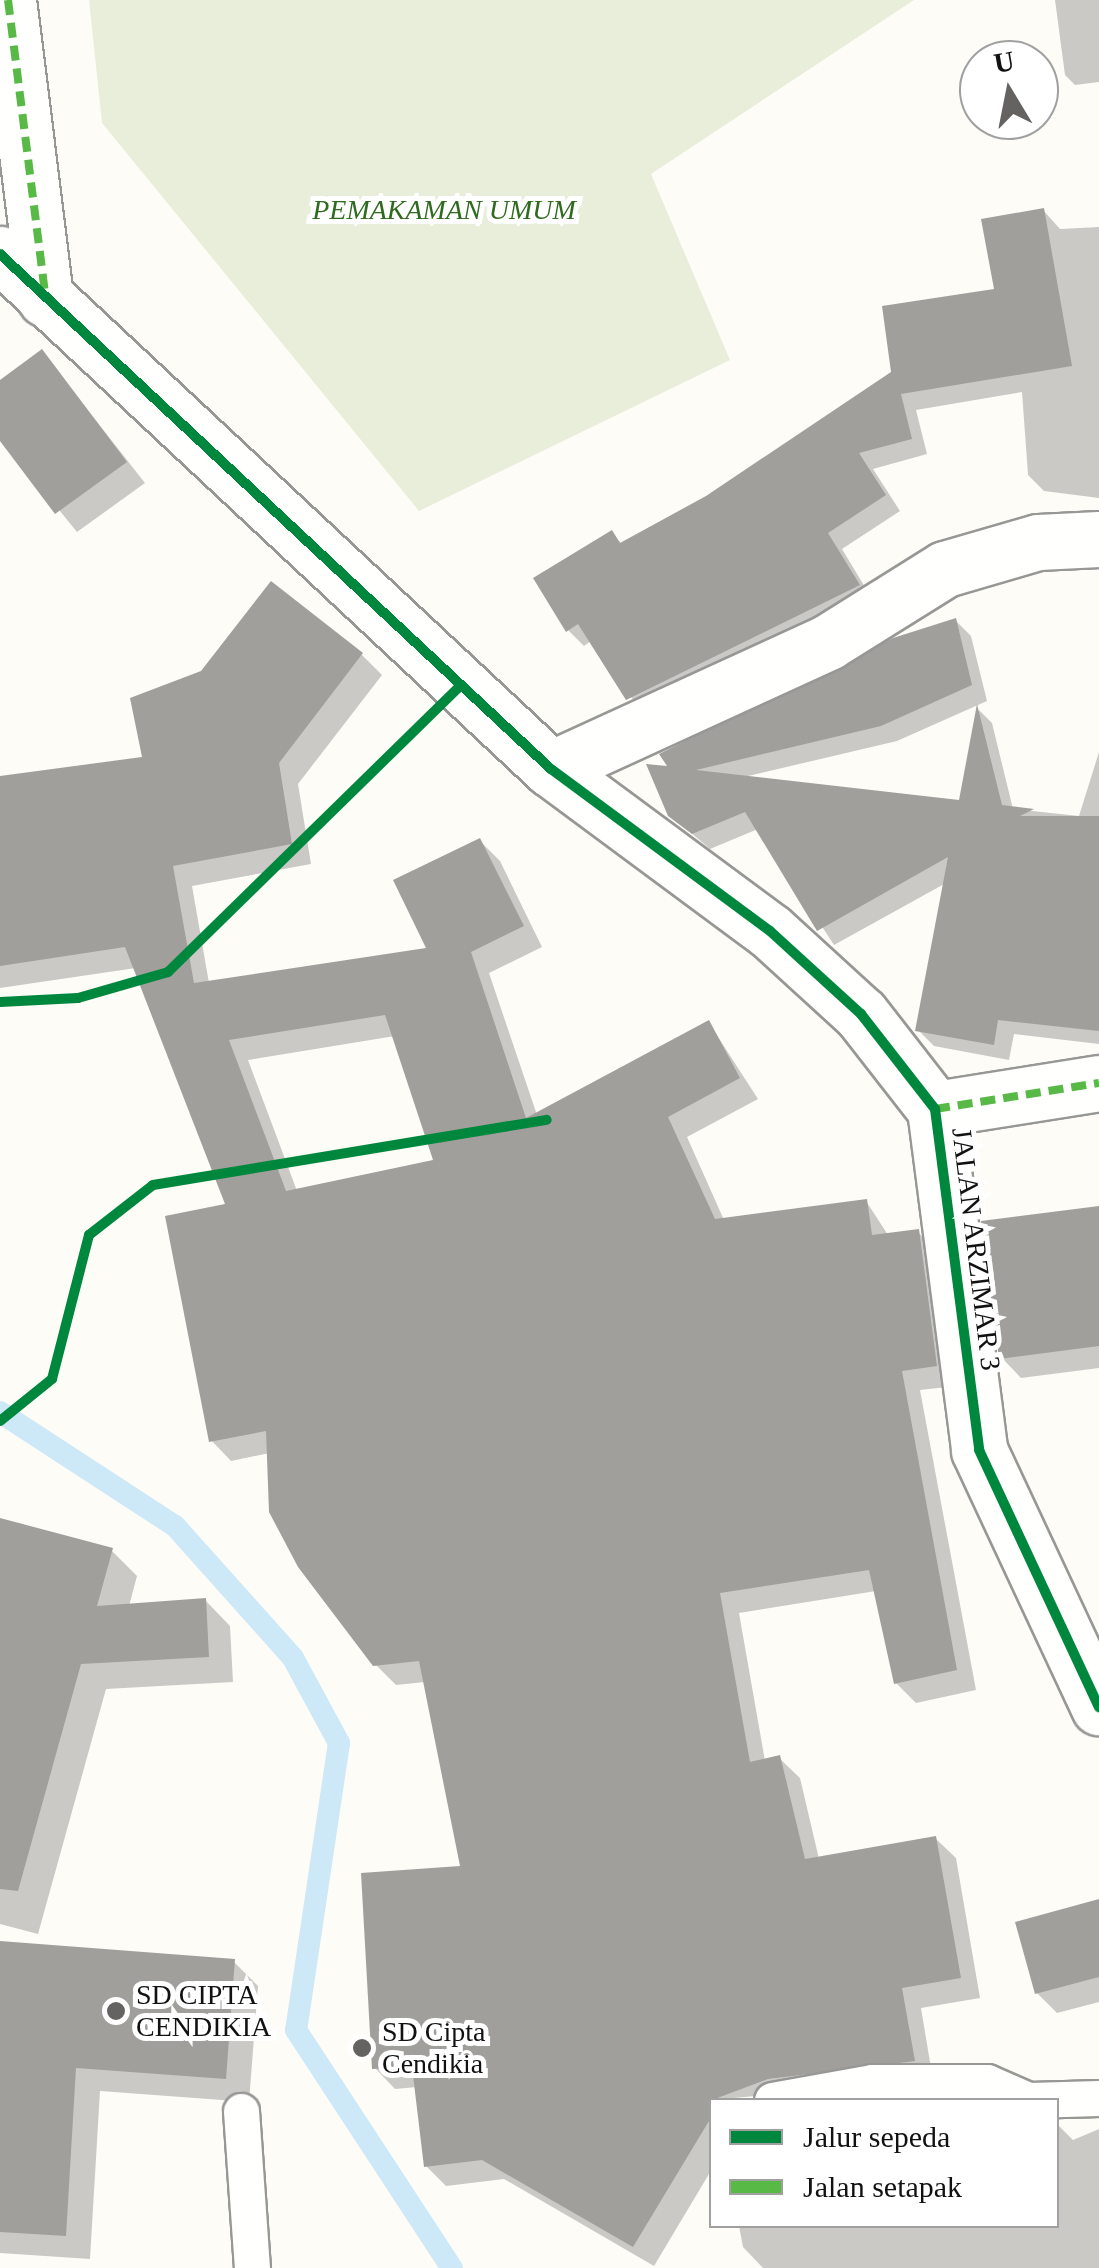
<!DOCTYPE html>
<html>
<head>
<meta charset="utf-8">
<style>
	body { margin:0 }
	#map { position:relative; width:1099px; height:2268px; overflow:hidden; background:#fdfcf7; font-family:"Times New Roman",serif }
	div>[style] { position:absolute }
	.cemetery>* { inset:0; background:#e9eedb }
	.shadow>* { inset:0; background:#0003 }
	.stream>* { height:22px; margin:-11px; padding:0 11px; transform-origin:11px; border-radius:11px; background:#cde8f7 }
	.building>* { inset:0; background:#a19f9c }
	.roads { filter:drop-shadow(2px 0 #979795) drop-shadow(-2px 0 #979795) drop-shadow(0 2px #979795) drop-shadow(0 -2px #979795) }
	.lane>* { height:35px; margin:-17.5px; padding:0 17.5px; transform-origin:17.5px; border-radius:17.5px; background:#fffffe }
	.street>* { height:55px; margin:-27.5px; padding:0 27.5px; transform-origin:27.5px; border-radius:27.5px; background:#fffffe }
	.quiet>* { height:8px; margin-top:-4px; transform-origin:0; background:repeating-linear-gradient(90deg,#58b947 0 15px,transparent 0 23px) }
	.cycleway>* { height:10px; margin:-5px; padding:0 5px; transform-origin:5px; border-radius:5px; background:#00873e }
	.dots>* { width:28px; height:28px; translate:-50% -50%; box-sizing:border-box; border:5px solid #fff; border-radius:50% }
	span { translate:-50% -50%; white-space:nowrap; text-align:center; line-height:1.15; -webkit-text-stroke:10px #fff; paint-order:stroke }
	.park-label { font-size:28px; color:#2f6b1f; font-style:italic }
	.street-label { font-size:28px; color:#111 }
	.poi-label { font-size:28px; color:#111 }
	.left { translate:0 -50%; text-align:left }
	.legend { position:absolute; left:709px; top:2098px; width:350px; height:130px; box-sizing:border-box; background:#fff; border:2px solid #a0a0a0; margin:0; padding:12px 18px; list-style:none; font-size:30px; color:#111 }
	.legend li { display:flex; align-items:center; gap:20px; height:50px }
	.legend b { width:50px; border:2px solid #a0a0a0 }
	.north { position:absolute; left:959px; top:40px; width:100px; height:100px; box-sizing:border-box; background:#fff; border:2px solid #a0a0a0; border-radius:50%; rotate:350deg; font-size:28px; font-weight:700; line-height:40px; text-align:center; color:#111 }
	.north::after { content:''; display:block; margin:auto; width:35px; height:45px; background:#646362; clip-path:polygon(50% 0,100% 100%,50% 72%,0 100%) }
</style>
</head>
<body>
<div id="map">
	<div class="cemetery">
		<i style="clip-path:polygon(89px 0,914px 0,651px 174px,730px 360px,419px 511px,102px 123px)"></i>
	</div>
	<div class="shadow">
		<i style="clip-path:polygon(1055px 0,1099px 0,1099px 82px,1075px 85px,1065px 75px)"></i>
		<i style="clip-path:polygon(1043px 210px,1060px 229px,1099px 227px,1099px 498px,1044px 491px,1028px 475px,1022px 392px,916px 410px,927px 454px,873px 469px,900px 511px,842px 549px,874px 602px,644px 715px,591px 641px,584px 646px,568px 630px,611px 533px,622px 544px,707px 498px,894px 374px,996px 291px)"></i>
		<i style="clip-path:polygon(42px 352px,145px 483px,77px 532px,0 437px,0 383px)"></i>
		<i style="clip-path:polygon(955px 620px,971px 636px,987px 701px,897px 741px,744px 777px,961px 803px,979px 710px,992px 723px,1013px 809px,1079px 816px,1099px 752px,1099px 1044px,1014px 1034px,1009px 1060px,934px 1046px,918px 1030px,946px 883px,834px 945px,758px 829px,710px 849px,670px 815px,672px 769px)"></i>
		<i style="clip-path:polygon(evenodd,362px 655px,382px 675px,298px 784px,311px 864px,192px 886px,209px 983px,430px 950px,480px 841px,500px 861px,542px 947px,489px 973px,537px 1115px,709px 1023px,758px 1099px,687px 1137px,724px 1220px,866px 1201px,888px 1235px,918px 1232px,938px 1252px,956px 1386px,920px 1390px,976px 1690px,916px 1703px,896px 1683px,876px 1591px,739px 1613px,765px 1761px,779px 1758px,800px 1778px,819px 1859px,935px 1838px,956px 1858px,980px 1998px,921px 2008px,933px 2080px,712px 2100px,712px 2169px,654px 2266px,504px 2179px,446px 2186px,426px 2166px,417px 2087px,395px 2089px,375px 2068px,463px 1869px,425px 1682px,396px 1685px,375px 1664px,270px 1453px,231px 1461px,211px 1440px,228px 1206px,136px 968px,0 988px,0 779px,145px 760px,362px 655px,395px 1036px,436px 1162px,297px 1191px,248px 1060px,395px 1036px)"></i>
		<i style="clip-path:polygon(1099px 1209px,1099px 1368px,1021px 1378px,1001px 1357px)"></i>
		<i style="clip-path:polygon(0 1536px,111px 1550px,137px 1576px,129px 1606px,205px 1600px,230px 1626px,233px 1682px,106px 1689px,38px 1934px,0 1924px)"></i>
		<i style="clip-path:polygon(1099px 1901px,1099px 2002px,1057px 2013px,1037px 1993px)"></i>
		<i style="clip-path:polygon(0 1944px,234px 1962px,258px 1986px,249px 2102px,100px 2091px,90px 2259px,0 2253px)"></i>
		<i style="clip-path:polygon(1056px 2123px,1073px 2140px,1099px 2129px,1099px 2268px,763px 2268px,743px 2247px,739px 2226px,1056px 2226px)"></i>
	</div>
	<div class="stream">
		<i style="left:0;top:1412px;width:209px;rotate:33.1deg"></i>
		<i style="left:175px;top:1526px;width:177px;rotate:48.2deg"></i>
		<i style="left:293px;top:1658px;width:97px;rotate:61.6deg"></i>
		<i style="left:339px;top:1743px;width:290px;rotate:98.5deg"></i>
		<i style="left:296px;top:2030px;width:285px;rotate:56.8deg"></i>
	</div>
	<div class="building">
		<i style="clip-path:polygon(1044px 208px,1072px 366px,901px 394px,912px 439px,859px 453px,886px 495px,828px 533px,860px 585px,626px 700px,578px 624px,566px 632px,533px 578px,612px 530px,620px 543px,706px 496px,891px 372px,882px 306px,994px 289px,981px 219px)"></i>
		<i style="clip-path:polygon(42px 349px,127px 462px,55px 514px,0 441px,0 380px)"></i>
		<i style="clip-path:polygon(evenodd,271px 581px,363px 653px,279px 763px,292px 844px,173px 866px,194px 983px,426px 948px,393px 880px,480px 838px,524px 926px,471px 952px,526px 1118px,709px 1020px,740px 1078px,668px 1117px,715px 1219px,867px 1199px,872px 1235px,919px 1229px,937px 1366px,902px 1371px,957px 1670px,894px 1684px,869px 1570px,720px 1593px,750px 1762px,780px 1755px,805px 1859px,936px 1836px,961px 1978px,902px 1988px,915px 2061px,768px 2079px,712px 2100px,712px 2116px,633px 2247px,482px 2160px,424px 2167px,412px 2067px,372px 2069px,361px 1873px,460px 1866px,419px 1661px,373px 1666px,298px 1567px,269px 1512px,266px 1431px,209px 1442px,165px 1216px,225px 1204px,125px 947px,0 966px,0 776px,142px 757px,130px 698px,201px 671px,271px 581px,385px 1015px,433px 1160px,286px 1191px,229px 1040px,385px 1015px)"></i>
		<i style="clip-path:polygon(956px 618px,972px 685px,881px 726px,696px 770px,959px 800px,977px 704px,1002px 805px,1034px 809px,1020px 816px,1099px 816px,1099px 1031px,998px 1020px,994px 1045px,915px 1031px,948px 857px,817px 931px,745px 812px,692px 834px,668px 816px,646px 764px,667px 766px,659px 754px,893px 638px)"></i>
		<i style="clip-path:polygon(1099px 1206px,1099px 1346px,999px 1359px,981px 1221px)"></i>
		<i style="clip-path:polygon(0 1518px,113px 1548px,97px 1606px,206px 1598px,209px 1657px,81px 1664px,18px 1891px,0 1889px)"></i>
		<i style="clip-path:polygon(1099px 1899px,1099px 1977px,1035px 1994px,1015px 1922px)"></i>
		<i style="clip-path:polygon(0 1941px,235px 1959px,226px 2079px,76px 2068px,66px 2236px,0 2232px)"></i>
	</div>
	<div class="roads">
		<div class="lane">
			<i style="left:772px;top:2100px;width:102px;rotate:-10.2deg"></i>
			<i style="left:872px;top:2082px;width:115px"></i>
			<i style="left:987px;top:2082px;width:45px;rotate:23.7deg"></i>
			<i style="left:1029px;top:2100px;width:70px;rotate:-1.6deg"></i>
			<i style="left:241px;top:2111px;width:157px;rotate:86deg"></i>
		</div>
		<div class="street">
			<i style="left:8px;top:0;width:301px;rotate:82.9deg"></i>
			<i style="left:0;top:254px;width:754px;rotate:43.07deg"></i>
			<i style="left:551px;top:769px;width:272px;rotate:36.5deg"></i>
			<i style="left:770px;top:931px;width:123px;rotate:42.4deg"></i>
			<i style="left:861px;top:1014px;width:120px;rotate:52.1deg"></i>
			<i style="left:935px;top:1109px;width:344px;rotate:82.6deg"></i>
			<i style="left:979px;top:1450px;width:284px;rotate:65deg"></i>
			<i style="left:551px;top:769px;width:305px;rotate:-24.6deg"></i>
			<i style="left:828px;top:642px;width:138px;rotate:-32deg"></i>
			<i style="left:945px;top:569px;width:97px;rotate:-16.2deg"></i>
			<i style="left:1038px;top:542px;width:61px;rotate:-2.8deg"></i>
			<i style="left:935px;top:1109px;width:166px;rotate:-9deg"></i>
		</div>
	</div>
	<div class="quiet">
		<i style="left:8px;top:0;width:295px;rotate:82.8deg"></i>
		<i style="left:935px;top:1109px;width:166px;rotate:-9deg"></i>
	</div>
	<div class="cycleway">
		<i style="left:0;top:254px;width:754px;rotate:43.07deg"></i>
		<i style="left:551px;top:769px;width:272px;rotate:36.5deg"></i>
		<i style="left:770px;top:931px;width:123px;rotate:42.4deg"></i>
		<i style="left:861px;top:1014px;width:120px;rotate:52.1deg"></i>
		<i style="left:935px;top:1109px;width:344px;rotate:82.6deg"></i>
		<i style="left:979px;top:1450px;width:284px;rotate:65deg"></i>
		<i style="left:0;top:1002px;width:78px;rotate:-2.9deg"></i>
		<i style="left:78px;top:998px;width:94px;rotate:-16.1deg"></i>
		<i style="left:168px;top:972px;width:407px;rotate:-44.4deg"></i>
		<i style="left:0;top:1421px;width:67px;rotate:-38.9deg"></i>
		<i style="left:52px;top:1379px;width:149px;rotate:-75.6deg"></i>
		<i style="left:89px;top:1235px;width:81px;rotate:-38deg"></i>
		<i style="left:153px;top:1185px;width:399px;rotate:-9.4deg"></i>
	</div>
	<div class="dots">
		<i style="left:116px;top:2011px;background:#646362"></i>
		<i style="left:362px;top:2048px;background:#646362"></i>
	</div>
	<div class="park-label">
		<span style="left:444px;top:210px">PEMAKAMAN UMUM</span>
	</div>
	<div class="street-label">
		<span style="left:976px;top:1249px;rotate:83deg">JALAN ARZIMAR 3</span>
	</div>
	<div class="poi-label">
		<span class="left" style="left:136px;top:2011px">SD CIPTA<br>CENDIKIA</span>
		<span class="left" style="left:382px;top:2048px">SD Cipta<br>Cendikia</span>
	</div>
	<ul class="legend">
	<li><b style="height:12px;background:#00873e"></b>Jalur sepeda</li>
	<li><b style="height:12px;background:#58b947"></b>Jalan setapak</li>
	</ul>
	<div class="north">U</div>
</div>
</body>
</html>
